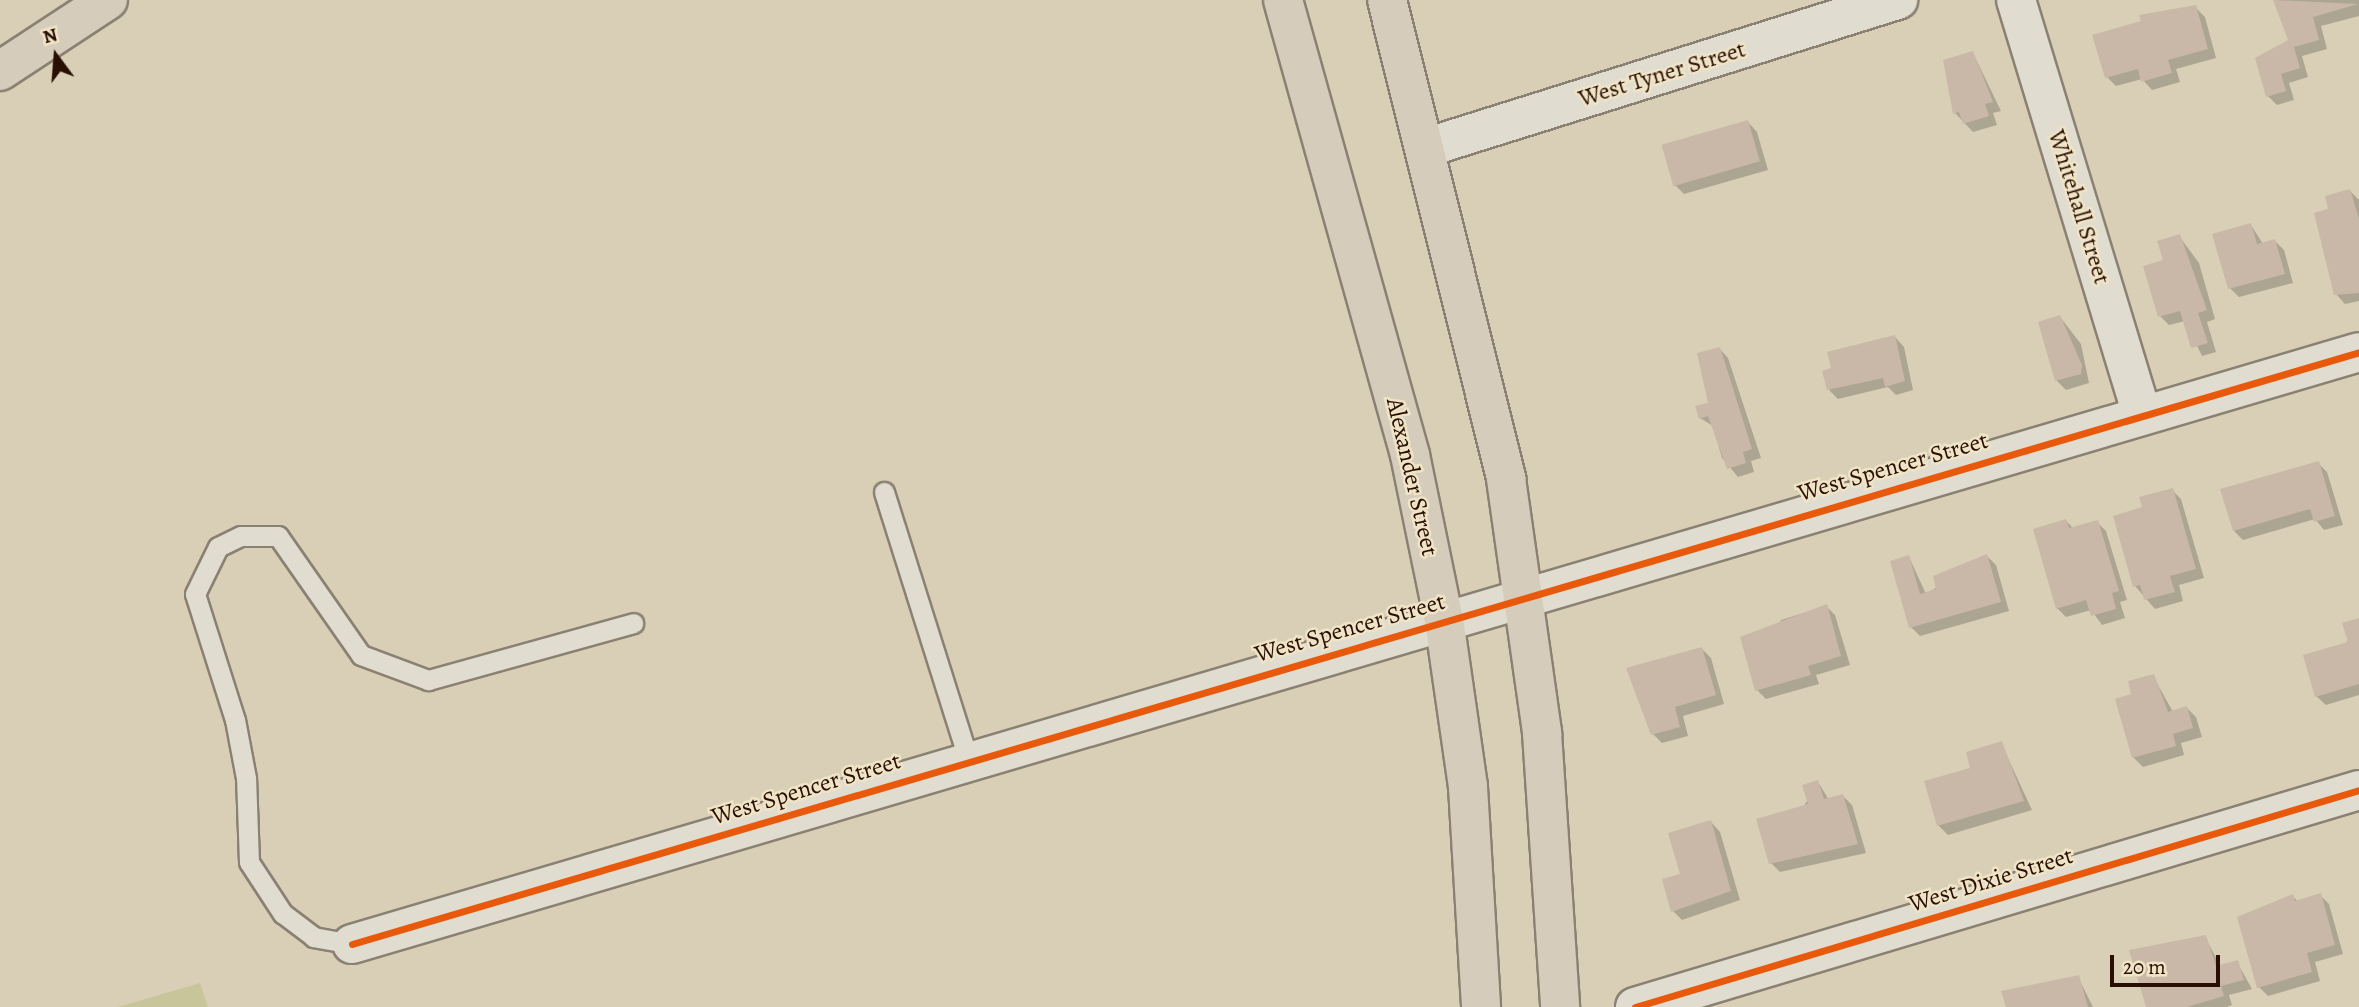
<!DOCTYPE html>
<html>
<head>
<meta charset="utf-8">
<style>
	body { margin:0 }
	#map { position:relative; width:2359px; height:1007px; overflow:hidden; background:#d8cfb6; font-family:Alegreya,serif }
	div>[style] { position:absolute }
	.green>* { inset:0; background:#c9c59a }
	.shadow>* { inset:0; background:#0003 }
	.building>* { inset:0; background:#c9b8a7; transform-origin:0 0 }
	.roads { filter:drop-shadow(2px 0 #8a8172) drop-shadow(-2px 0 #8a8172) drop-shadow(0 2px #8a8172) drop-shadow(0 -2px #8a8172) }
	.lane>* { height:19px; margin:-9.5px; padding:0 9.5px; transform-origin:9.5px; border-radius:9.5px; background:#e0dccf }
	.street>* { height:38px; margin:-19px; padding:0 19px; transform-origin:19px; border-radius:19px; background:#e0dccf }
	.primary>* { height:38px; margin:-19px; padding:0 19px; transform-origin:19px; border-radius:19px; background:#d5ccbb }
	.highway>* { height:38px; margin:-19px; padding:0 19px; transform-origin:19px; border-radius:19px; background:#d5ccbb }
	.cycleway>* { height:7px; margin:-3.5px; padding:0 3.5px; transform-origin:3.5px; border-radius:3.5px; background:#e8590c }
	span { translate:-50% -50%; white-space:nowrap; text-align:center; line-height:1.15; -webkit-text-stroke:5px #efe4c6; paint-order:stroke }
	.street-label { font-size:24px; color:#290e04 }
	.north { position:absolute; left:21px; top:21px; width:70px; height:70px; -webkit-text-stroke:5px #efe4c6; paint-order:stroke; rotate:344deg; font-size:19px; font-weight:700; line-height:28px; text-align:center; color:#290e04 }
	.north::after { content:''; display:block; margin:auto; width:24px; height:32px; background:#290e04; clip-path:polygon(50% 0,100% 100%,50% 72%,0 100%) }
	.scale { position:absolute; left:2110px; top:955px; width:110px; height:32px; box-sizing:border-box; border:4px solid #290e04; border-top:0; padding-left:9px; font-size:21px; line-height:24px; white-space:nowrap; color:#290e04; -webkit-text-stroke:5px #efe4c6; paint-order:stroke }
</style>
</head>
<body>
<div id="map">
	<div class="green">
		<i style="clip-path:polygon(200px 983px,208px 1007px,118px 1007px)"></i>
	</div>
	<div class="shadow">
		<i style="clip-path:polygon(2276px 0,2359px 0,2359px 16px,2321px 26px,2327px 49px,2302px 56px,2308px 77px,2289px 83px,2294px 100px,2277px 105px,2268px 96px,2291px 41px)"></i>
		<i style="clip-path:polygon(2195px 7px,2205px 17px,2216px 58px,2176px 69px,2180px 82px,2152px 90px,2142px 79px,2116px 86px,2107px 77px)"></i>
		<i style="clip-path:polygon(1973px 53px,2001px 111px,1993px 113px,1997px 125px,1973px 132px,1955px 113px)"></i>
		<i style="clip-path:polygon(1748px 122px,1757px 132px,1768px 170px,1684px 194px,1675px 185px)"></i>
		<i style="clip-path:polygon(2350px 191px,2359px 200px,2359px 301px,2345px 304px,2336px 294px,2331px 211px)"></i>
		<i style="clip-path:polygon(2251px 225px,2263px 244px,2275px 241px,2284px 250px,2293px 283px,2239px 297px,2230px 288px)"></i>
		<i style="clip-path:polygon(2179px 236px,2199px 263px,2215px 319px,2207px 322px,2216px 352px,2202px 356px,2185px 321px,2169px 325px,2160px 316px,2165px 261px)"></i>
		<i style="clip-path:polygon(2060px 317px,2081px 344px,2089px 383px,2066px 390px,2057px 381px,2040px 323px)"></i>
		<i style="clip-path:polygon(1895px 337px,1904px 347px,1913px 390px,1896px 395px,1888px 387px,1838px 399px,1829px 390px)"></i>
		<i style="clip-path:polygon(1719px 348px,1728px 358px,1761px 458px,1751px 461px,1754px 472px,1738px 477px,1722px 458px,1713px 426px,1700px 418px,1710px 404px)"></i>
		<i style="clip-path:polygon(2318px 463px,2327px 472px,2343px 525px,2324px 530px,2315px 519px,2243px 540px,2234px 531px)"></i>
		<i style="clip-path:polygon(2172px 490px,2181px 499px,2204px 578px,2179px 585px,2183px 601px,2155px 609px,2135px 586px,2144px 509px)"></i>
		<i style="clip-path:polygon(2066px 521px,2074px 529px,2097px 522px,2106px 531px,2127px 600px,2120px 602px,2125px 618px,2102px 625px,2091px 610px,2066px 617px,2057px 608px)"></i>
		<i style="clip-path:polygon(1987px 556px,1996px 565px,2009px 611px,1920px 636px,1911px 627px,1909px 557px,1926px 594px)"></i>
		<i style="clip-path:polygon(1826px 606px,1835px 615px,1850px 665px,1816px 675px,1819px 684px,1766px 699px,1757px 690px,1781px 620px)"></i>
		<i style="clip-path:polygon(2359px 621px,2359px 695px,2326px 705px,2316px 696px)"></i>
		<i style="clip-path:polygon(1702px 649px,1711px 658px,1724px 704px,1683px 716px,1688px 736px,1662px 743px,1653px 734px)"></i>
		<i style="clip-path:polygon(2153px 676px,2173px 712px,2187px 708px,2196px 717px,2202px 737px,2181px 743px,2184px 755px,2143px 767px,2134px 758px,2117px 700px,2133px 695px)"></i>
		<i style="clip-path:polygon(2001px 743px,2032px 810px,1948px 835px,1939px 826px,1926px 782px,1972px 769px)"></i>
		<i style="clip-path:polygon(1818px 782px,1829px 800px,1843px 796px,1852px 805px,1866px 853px,1780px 872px,1771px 863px)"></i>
		<i style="clip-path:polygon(1711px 822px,1720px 832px,1740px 900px,1682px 920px,1673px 911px,1682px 875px)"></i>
		<i style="clip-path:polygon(2320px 895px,2329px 904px,2343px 954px,2315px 962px,2320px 981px,2268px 996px,2259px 987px,2293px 896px,2298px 902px)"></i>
		<i style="clip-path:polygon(2205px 937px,2221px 967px,2237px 962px,2252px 989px,2229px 995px,2232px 1005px,2227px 1007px,2148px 1007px)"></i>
		<i style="clip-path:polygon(2078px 977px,2093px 1007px,2008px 1007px)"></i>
	</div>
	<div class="building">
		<i style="clip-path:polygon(2273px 0,2358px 4px,2313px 17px,2319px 40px,2294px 47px,2300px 68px,2281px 74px,2286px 91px,2266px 97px,2255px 58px,2288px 40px)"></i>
		<i style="clip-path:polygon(2196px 5px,2208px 49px,2168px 60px,2172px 73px,2141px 82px,2138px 69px,2105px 78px,2092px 35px,2141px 21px,2139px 15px)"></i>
		<i style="clip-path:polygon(1973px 51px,1993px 102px,1985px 104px,1989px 116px,1963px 124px,1959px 112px,1953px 114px,1943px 60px)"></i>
		<i style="left:1748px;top:120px;width:43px;height:90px;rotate:74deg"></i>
		<i style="clip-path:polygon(2350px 189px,2359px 219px,2359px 293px,2334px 295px,2314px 213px,2328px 209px,2325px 196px)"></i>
		<i style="clip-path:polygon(2251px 223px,2257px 244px,2275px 239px,2285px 274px,2228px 289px,2212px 234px)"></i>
		<i style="clip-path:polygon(2180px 234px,2207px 310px,2198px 313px,2208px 343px,2191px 348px,2180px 311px,2158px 317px,2143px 266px,2163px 260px,2157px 241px)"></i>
		<i style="clip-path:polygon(2060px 315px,2082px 365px,2081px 374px,2055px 381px,2038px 322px)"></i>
		<i style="clip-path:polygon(1895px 335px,1905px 381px,1885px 387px,1883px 378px,1827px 390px,1822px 371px,1831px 368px,1827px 352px)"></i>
		<i style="clip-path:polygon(1720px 347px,1752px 449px,1743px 452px,1746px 463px,1727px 469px,1708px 416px,1699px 419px,1695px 406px,1708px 403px,1697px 353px)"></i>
		<i style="clip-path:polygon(2319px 461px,2335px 516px,2314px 522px,2310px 509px,2233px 531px,2220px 489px)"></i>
		<i style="clip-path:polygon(2173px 488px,2196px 569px,2170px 576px,2175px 592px,2144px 600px,2140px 585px,2133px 587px,2113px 516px,2142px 507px,2139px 497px)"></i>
		<i style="clip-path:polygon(2066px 519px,2069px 528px,2098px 520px,2119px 591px,2112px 593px,2116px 609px,2091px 616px,2086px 600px,2056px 609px,2033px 529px)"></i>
		<i style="clip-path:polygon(1987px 554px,2001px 602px,1909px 628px,1890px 561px,1909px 555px,1920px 594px,1936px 589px,1933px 576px)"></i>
		<i style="clip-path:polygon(1827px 604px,1841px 656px,1808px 666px,1811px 675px,1755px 691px,1740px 637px)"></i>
		<i style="clip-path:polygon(2359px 618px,2359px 684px,2315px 697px,2303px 655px,2348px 642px,2342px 623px)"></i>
		<i style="clip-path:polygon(1702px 647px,1716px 695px,1675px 707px,1680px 727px,1651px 735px,1626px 668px)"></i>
		<i style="clip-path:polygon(2154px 674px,2168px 712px,2187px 706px,2193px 728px,2173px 734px,2176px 746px,2132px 758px,2115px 699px,2131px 694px,2128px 681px)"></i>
		<i style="clip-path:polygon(2002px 741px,2024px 801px,1937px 826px,1924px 781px,1970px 768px,1966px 752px)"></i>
		<i style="clip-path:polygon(1818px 780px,1824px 799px,1843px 794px,1858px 844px,1769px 864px,1756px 819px,1808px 804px,1802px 785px)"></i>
		<i style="clip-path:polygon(1711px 820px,1731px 891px,1671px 912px,1662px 879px,1680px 874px,1668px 833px)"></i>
		<i style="clip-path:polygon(2321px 893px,2335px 945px,2307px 953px,2312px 972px,2257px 988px,2237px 917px,2293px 894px,2295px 901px)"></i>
		<i style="clip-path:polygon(2206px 935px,2216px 966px,2238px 960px,2244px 980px,2221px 986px,2224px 996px,2187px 1007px,2146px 1007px,2129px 950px)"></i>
		<i style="clip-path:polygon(2079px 975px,2088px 1007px,2006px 1007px,2001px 991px)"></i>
	</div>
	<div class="roads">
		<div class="lane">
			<i style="left:884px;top:492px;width:282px;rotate:72.5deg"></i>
			<i style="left:352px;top:944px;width:39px;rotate:-170deg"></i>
			<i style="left:314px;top:937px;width:39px;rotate:-143deg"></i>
			<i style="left:283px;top:914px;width:62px;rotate:-123.2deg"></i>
			<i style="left:249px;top:862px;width:84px;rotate:-92deg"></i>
			<i style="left:246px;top:778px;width:59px;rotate:-100.7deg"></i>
			<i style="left:235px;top:720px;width:132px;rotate:-107.6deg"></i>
			<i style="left:195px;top:594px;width:52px;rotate:-63.9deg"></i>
			<i style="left:218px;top:547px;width:25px;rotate:-26deg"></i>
			<i style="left:241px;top:536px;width:37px"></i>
			<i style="left:278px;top:536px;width:145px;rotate:55.1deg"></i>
			<i style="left:361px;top:655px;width:72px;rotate:20.5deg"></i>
			<i style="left:428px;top:680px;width:213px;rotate:-15.5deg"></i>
		</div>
		<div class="street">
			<i style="left:2016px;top:0;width:433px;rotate:73.1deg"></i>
			<i style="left:1425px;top:148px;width:496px;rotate:-17.4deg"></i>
			<i style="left:352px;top:944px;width:2092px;rotate:-16.43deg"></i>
			<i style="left:1635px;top:1007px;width:756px;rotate:-16.68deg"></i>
		</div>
		<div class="primary">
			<i style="left:1283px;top:0;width:472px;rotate:74.4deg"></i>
			<i style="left:1410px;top:455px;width:168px;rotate:78.4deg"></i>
			<i style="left:1444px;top:620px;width:169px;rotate:81.8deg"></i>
			<i style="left:1468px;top:787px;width:220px;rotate:86.6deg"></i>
			<i style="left:1387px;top:0;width:494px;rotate:76deg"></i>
			<i style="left:1506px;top:479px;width:257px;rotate:81.9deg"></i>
			<i style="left:1542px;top:733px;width:275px;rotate:86.2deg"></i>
		</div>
		<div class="highway">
			<i style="left:0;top:71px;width:129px;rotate:-33.3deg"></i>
		</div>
	</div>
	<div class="cycleway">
		<i style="left:352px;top:944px;width:2092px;rotate:-16.43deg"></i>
		<i style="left:1635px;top:1007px;width:756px;rotate:-16.68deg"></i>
	</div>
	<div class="street-label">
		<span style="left:1662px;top:74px;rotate:-17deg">West Tyner Street</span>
		<span style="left:2079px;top:207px;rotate:73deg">Whitehall Street</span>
		<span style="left:1893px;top:467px;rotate:-16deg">West Spencer Street</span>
		<span style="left:1412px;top:477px;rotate:77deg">Alexander Street</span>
		<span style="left:1350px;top:628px;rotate:-16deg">West Spencer Street</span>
		<span style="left:806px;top:789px;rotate:-17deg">West Spencer Street</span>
		<span style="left:1991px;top:880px;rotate:-17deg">West Dixie Street</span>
	</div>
	<div class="north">N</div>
	<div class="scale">20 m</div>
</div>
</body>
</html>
